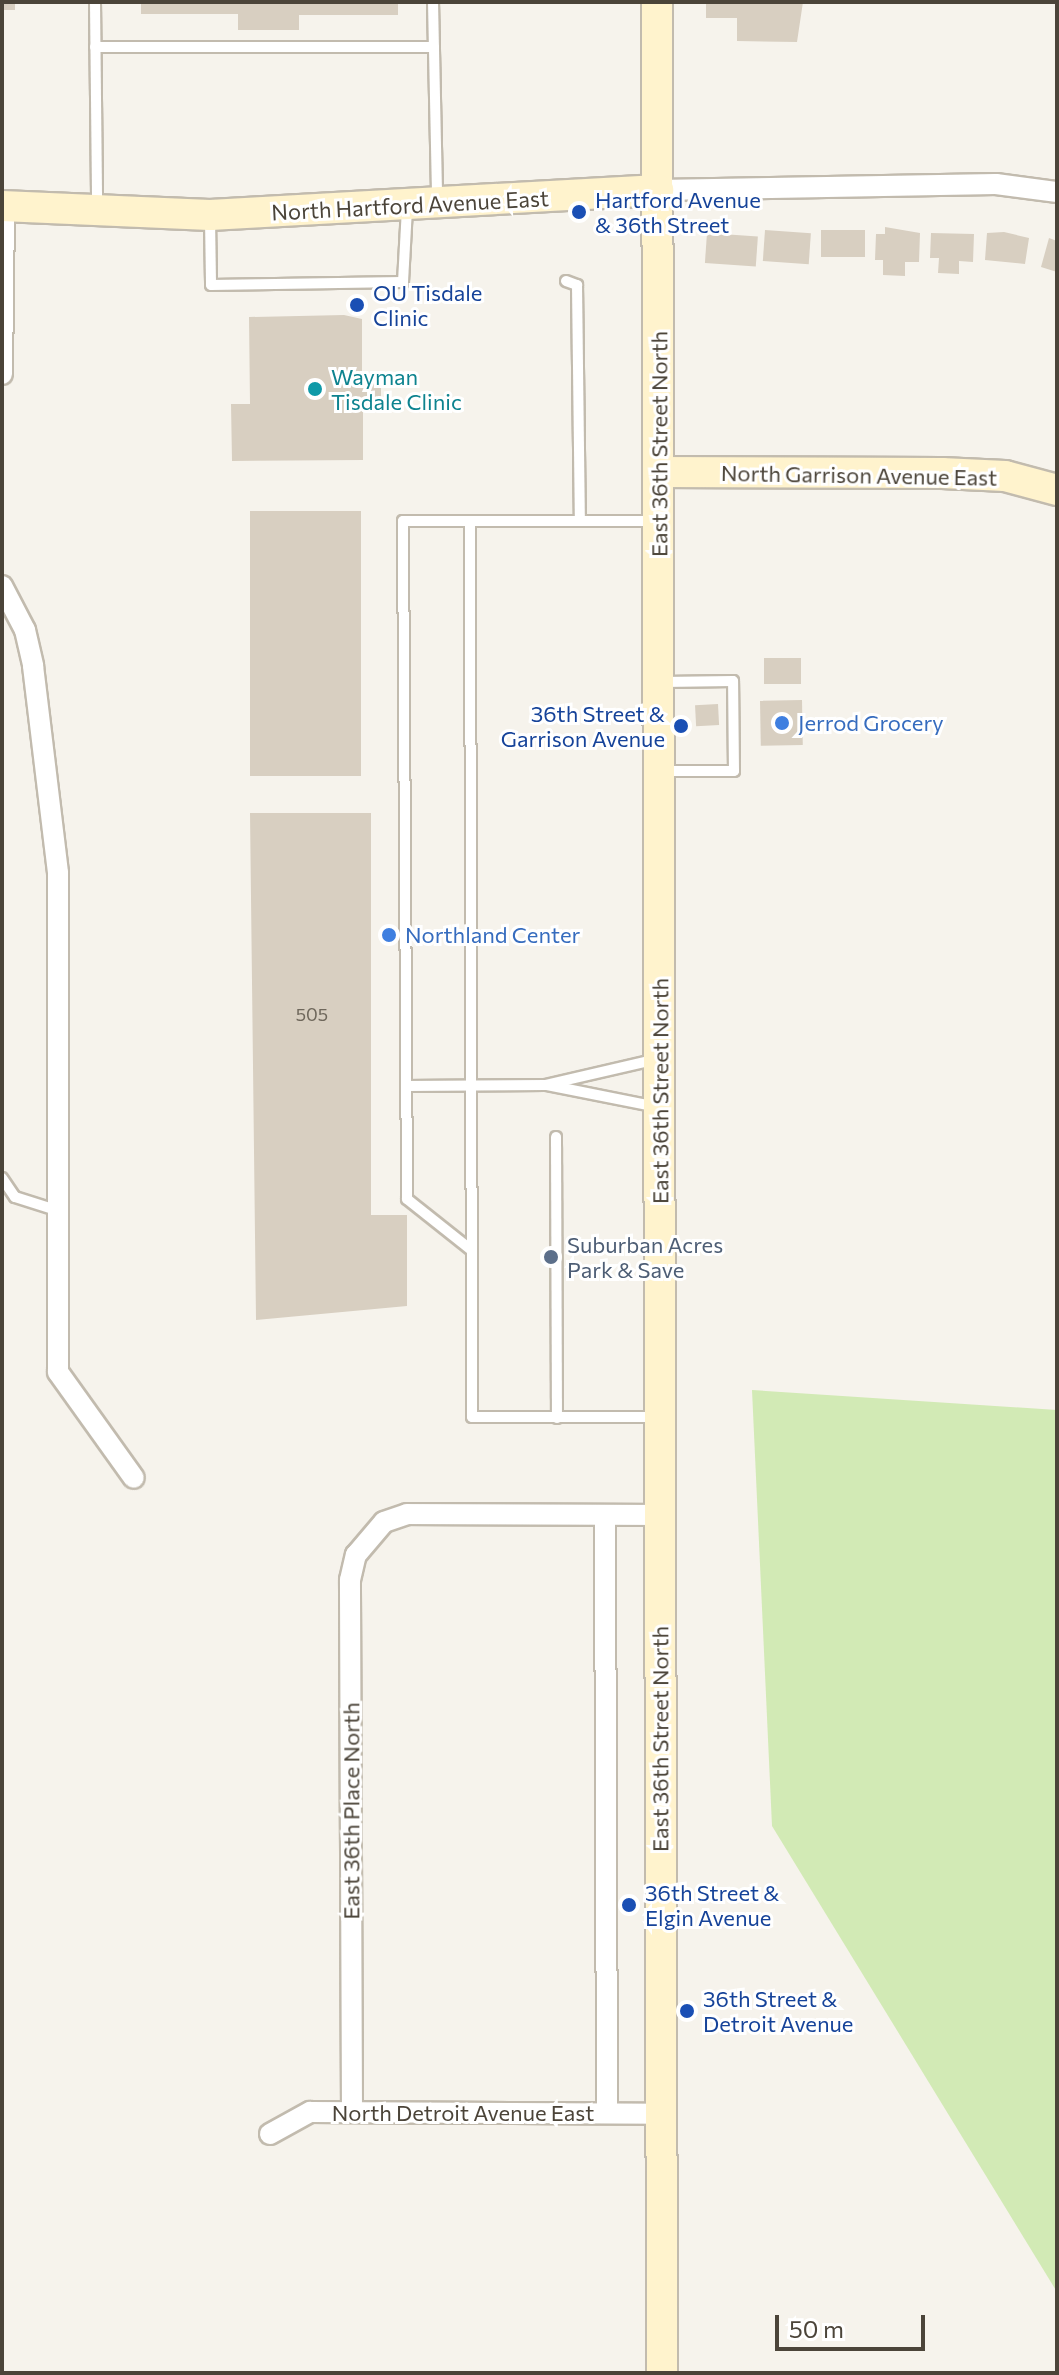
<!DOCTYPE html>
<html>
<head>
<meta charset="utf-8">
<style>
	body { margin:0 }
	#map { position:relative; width:1059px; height:2375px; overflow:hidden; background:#f6f3ec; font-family:Commissioner,sans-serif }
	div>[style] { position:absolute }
	.green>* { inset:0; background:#d2eab5 }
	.building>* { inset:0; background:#d8cfc1; transform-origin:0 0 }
	.roads { filter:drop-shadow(2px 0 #c2bbae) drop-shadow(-2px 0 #c2bbae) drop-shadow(0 2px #c2bbae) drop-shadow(0 -2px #c2bbae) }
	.lane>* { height:10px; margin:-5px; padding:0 5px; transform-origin:5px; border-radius:5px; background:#fff }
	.street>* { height:20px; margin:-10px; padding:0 10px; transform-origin:10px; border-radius:10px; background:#fff }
	.secondary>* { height:30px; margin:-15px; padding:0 15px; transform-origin:15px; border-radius:15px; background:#fff3cd }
	.dots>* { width:22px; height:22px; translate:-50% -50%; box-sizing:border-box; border:4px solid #fff; border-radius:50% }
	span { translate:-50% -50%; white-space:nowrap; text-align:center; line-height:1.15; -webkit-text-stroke:6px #fff; paint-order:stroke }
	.number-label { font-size:18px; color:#6e675b }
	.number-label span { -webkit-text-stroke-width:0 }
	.transit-label { font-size:22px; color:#164399 }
	.left { translate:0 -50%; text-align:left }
	.right { translate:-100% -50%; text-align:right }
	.street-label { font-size:22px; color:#4b4439 }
	.culture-label { font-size:22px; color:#0d838f }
	.shop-label { font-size:22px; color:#366cbe }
	.service-label { font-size:22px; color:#4e5e75 }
	.frame { position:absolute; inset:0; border:4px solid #4b4439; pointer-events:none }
	.scale { position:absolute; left:775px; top:2315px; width:150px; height:36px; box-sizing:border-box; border:4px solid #4b4439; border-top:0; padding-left:10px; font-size:24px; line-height:28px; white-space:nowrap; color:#4b4439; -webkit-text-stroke:6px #fff; paint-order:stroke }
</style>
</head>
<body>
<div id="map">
	<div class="green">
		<i style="clip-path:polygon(752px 1390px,1057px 1410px,1057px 2292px,772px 1826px)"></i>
	</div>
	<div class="building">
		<i style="left:2px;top:2px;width:13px;height:8px"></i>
		<i style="clip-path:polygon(141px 2px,398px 2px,398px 15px,299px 15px,299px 30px,238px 30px,238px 14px,141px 14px)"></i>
		<i style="clip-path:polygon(706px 2px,803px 2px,797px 42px,737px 41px,737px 18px,706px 18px)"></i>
		<i style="clip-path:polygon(885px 227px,920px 233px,919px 262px,905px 262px,905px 276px,883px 275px,883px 260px,875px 260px,876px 234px,885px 234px)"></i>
		<i style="left:765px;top:230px;width:46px;height:31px;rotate:4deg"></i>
		<i style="left:821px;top:230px;width:44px;height:27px"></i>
		<i style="clip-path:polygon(1004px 232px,1029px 238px,1025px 264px,985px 260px,987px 233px)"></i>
		<i style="left:707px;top:233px;width:51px;height:30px;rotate:4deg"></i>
		<i style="clip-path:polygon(931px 233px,974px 234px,973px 262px,959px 261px,959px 274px,938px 273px,939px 258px,930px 258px)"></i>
		<i style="clip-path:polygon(1049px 238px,1057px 241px,1057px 272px,1041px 267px)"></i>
		<i style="clip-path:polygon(344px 315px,362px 319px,362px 374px,381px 374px,381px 407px,363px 407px,363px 460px,232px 461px,231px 404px,250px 404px,249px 317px)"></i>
		<i style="left:250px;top:511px;width:111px;height:265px"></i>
		<i style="left:764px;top:658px;width:37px;height:26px"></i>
		<i style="left:802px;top:700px;width:45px;height:42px;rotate:89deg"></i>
		<i style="left:718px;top:704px;width:21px;height:23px;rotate:87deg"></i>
		<i style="clip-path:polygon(250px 813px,371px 813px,371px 1215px,407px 1215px,407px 1306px,256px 1320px)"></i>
	</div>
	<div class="roads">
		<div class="lane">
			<i style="left:95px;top:2px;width:207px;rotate:89.4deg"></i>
			<i style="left:433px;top:2px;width:198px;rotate:88.8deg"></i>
			<i style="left:95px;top:47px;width:339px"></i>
			<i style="left:210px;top:219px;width:66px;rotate:89.1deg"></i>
			<i style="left:211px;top:285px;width:192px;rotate:-0.9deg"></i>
			<i style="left:403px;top:282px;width:73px;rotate:-86.9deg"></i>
			<i style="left:566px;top:281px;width:12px;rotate:20deg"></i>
			<i style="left:577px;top:285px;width:236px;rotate:89.3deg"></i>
			<i style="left:470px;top:521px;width:896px;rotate:89.87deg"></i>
			<i style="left:472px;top:1417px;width:185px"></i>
			<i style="left:661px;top:771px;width:73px"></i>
			<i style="left:734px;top:771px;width:90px;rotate:-90.6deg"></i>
			<i style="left:733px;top:681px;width:70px;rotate:179.2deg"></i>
			<i style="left:547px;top:1085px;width:112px;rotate:11.3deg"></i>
			<i style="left:406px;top:1086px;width:139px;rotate:-0.4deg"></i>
			<i style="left:545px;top:1085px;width:116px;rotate:-13deg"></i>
			<i style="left:556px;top:1137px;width:281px;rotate:89.8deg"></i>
			<i style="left:2px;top:1178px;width:23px;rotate:56deg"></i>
			<i style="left:15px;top:1197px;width:43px;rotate:17.6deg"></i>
			<i style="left:470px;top:1249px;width:80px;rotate:-141.6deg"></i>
			<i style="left:407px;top:1199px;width:678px;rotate:-90.34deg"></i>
			<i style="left:403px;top:521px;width:254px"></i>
		</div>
		<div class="street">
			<i style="left:658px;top:190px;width:338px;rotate:-1deg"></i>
			<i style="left:996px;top:184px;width:62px;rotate:7.5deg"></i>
			<i style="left:2px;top:374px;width:168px;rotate:-89.3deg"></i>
			<i style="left:2px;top:586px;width:50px;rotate:62.4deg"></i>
			<i style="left:25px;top:630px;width:37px;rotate:77deg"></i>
			<i style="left:33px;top:666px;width:209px;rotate:83.1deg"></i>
			<i style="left:58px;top:873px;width:499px;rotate:90deg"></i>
			<i style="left:58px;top:1372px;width:130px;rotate:54.4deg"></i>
			<i style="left:605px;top:1515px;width:598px;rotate:89.81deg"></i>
			<i style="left:352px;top:2112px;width:532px;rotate:-90.22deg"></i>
			<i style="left:350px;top:1580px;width:26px;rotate:-77deg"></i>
			<i style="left:356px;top:1555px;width:43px;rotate:-49.7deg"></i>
			<i style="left:384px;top:1522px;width:24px;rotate:-19deg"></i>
			<i style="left:407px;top:1514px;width:252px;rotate:0.2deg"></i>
			<i style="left:270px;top:2134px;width:46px;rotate:-28.8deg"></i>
			<i style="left:310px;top:2112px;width:352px;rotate:0.3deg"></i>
		</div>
		<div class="secondary">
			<i style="left:657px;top:2px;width:2371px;rotate:89.88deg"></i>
			<i style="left:2px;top:206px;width:208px;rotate:2.5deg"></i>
			<i style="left:210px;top:215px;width:449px;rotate:-3.2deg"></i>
			<i style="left:659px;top:472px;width:283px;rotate:0.2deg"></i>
			<i style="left:942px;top:473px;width:63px;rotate:2.7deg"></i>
			<i style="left:1005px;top:476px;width:54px;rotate:15.1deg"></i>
		</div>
	</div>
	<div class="dots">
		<i style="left:579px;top:212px;background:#1a4fb4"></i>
		<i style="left:357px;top:305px;background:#1a4fb4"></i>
		<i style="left:315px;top:389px;background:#0f9aa8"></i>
		<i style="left:782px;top:723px;background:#3f7fe0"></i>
		<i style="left:681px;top:726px;background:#1a4fb4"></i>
		<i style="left:389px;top:935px;background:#3f7fe0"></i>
		<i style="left:551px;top:1257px;background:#5c6f8a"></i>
		<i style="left:629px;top:1905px;background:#1a4fb4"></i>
		<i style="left:687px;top:2011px;background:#1a4fb4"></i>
	</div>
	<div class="number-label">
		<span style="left:312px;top:1014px">505</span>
	</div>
	<div class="transit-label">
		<span class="left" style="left:595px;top:212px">Hartford Avenue<br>&amp; 36th Street</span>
		<span class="left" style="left:373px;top:305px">OU Tisdale<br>Clinic</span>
		<span class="right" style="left:665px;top:726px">36th Street &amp;<br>Garrison Avenue</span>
		<span class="left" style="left:645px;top:1905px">36th Street &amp;<br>Elgin Avenue</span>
		<span class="left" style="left:703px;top:2011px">36th Street &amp;<br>Detroit Avenue</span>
	</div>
	<div class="street-label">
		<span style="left:410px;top:205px;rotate:-3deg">North Hartford Avenue East</span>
		<span style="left:659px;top:444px;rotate:-90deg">East 36th Street North</span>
		<span style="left:859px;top:475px;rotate:1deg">North Garrison Avenue East</span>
		<span style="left:660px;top:1091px;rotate:-90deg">East 36th Street North</span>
		<span style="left:660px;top:1739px;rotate:-90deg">East 36th Street North</span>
		<span style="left:351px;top:1811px;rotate:-90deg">East 36th Place North</span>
		<span style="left:463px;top:2113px">North Detroit Avenue East</span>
	</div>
	<div class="culture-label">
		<span class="left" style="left:331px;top:389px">Wayman<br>Tisdale Clinic</span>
	</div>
	<div class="shop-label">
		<span class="left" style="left:798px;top:723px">Jerrod Grocery</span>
		<span class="left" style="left:405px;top:935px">Northland Center</span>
	</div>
	<div class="service-label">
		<span class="left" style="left:567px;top:1257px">Suburban Acres<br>Park &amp; Save</span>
	</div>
	<div class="frame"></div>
	<div class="scale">50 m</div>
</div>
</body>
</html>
